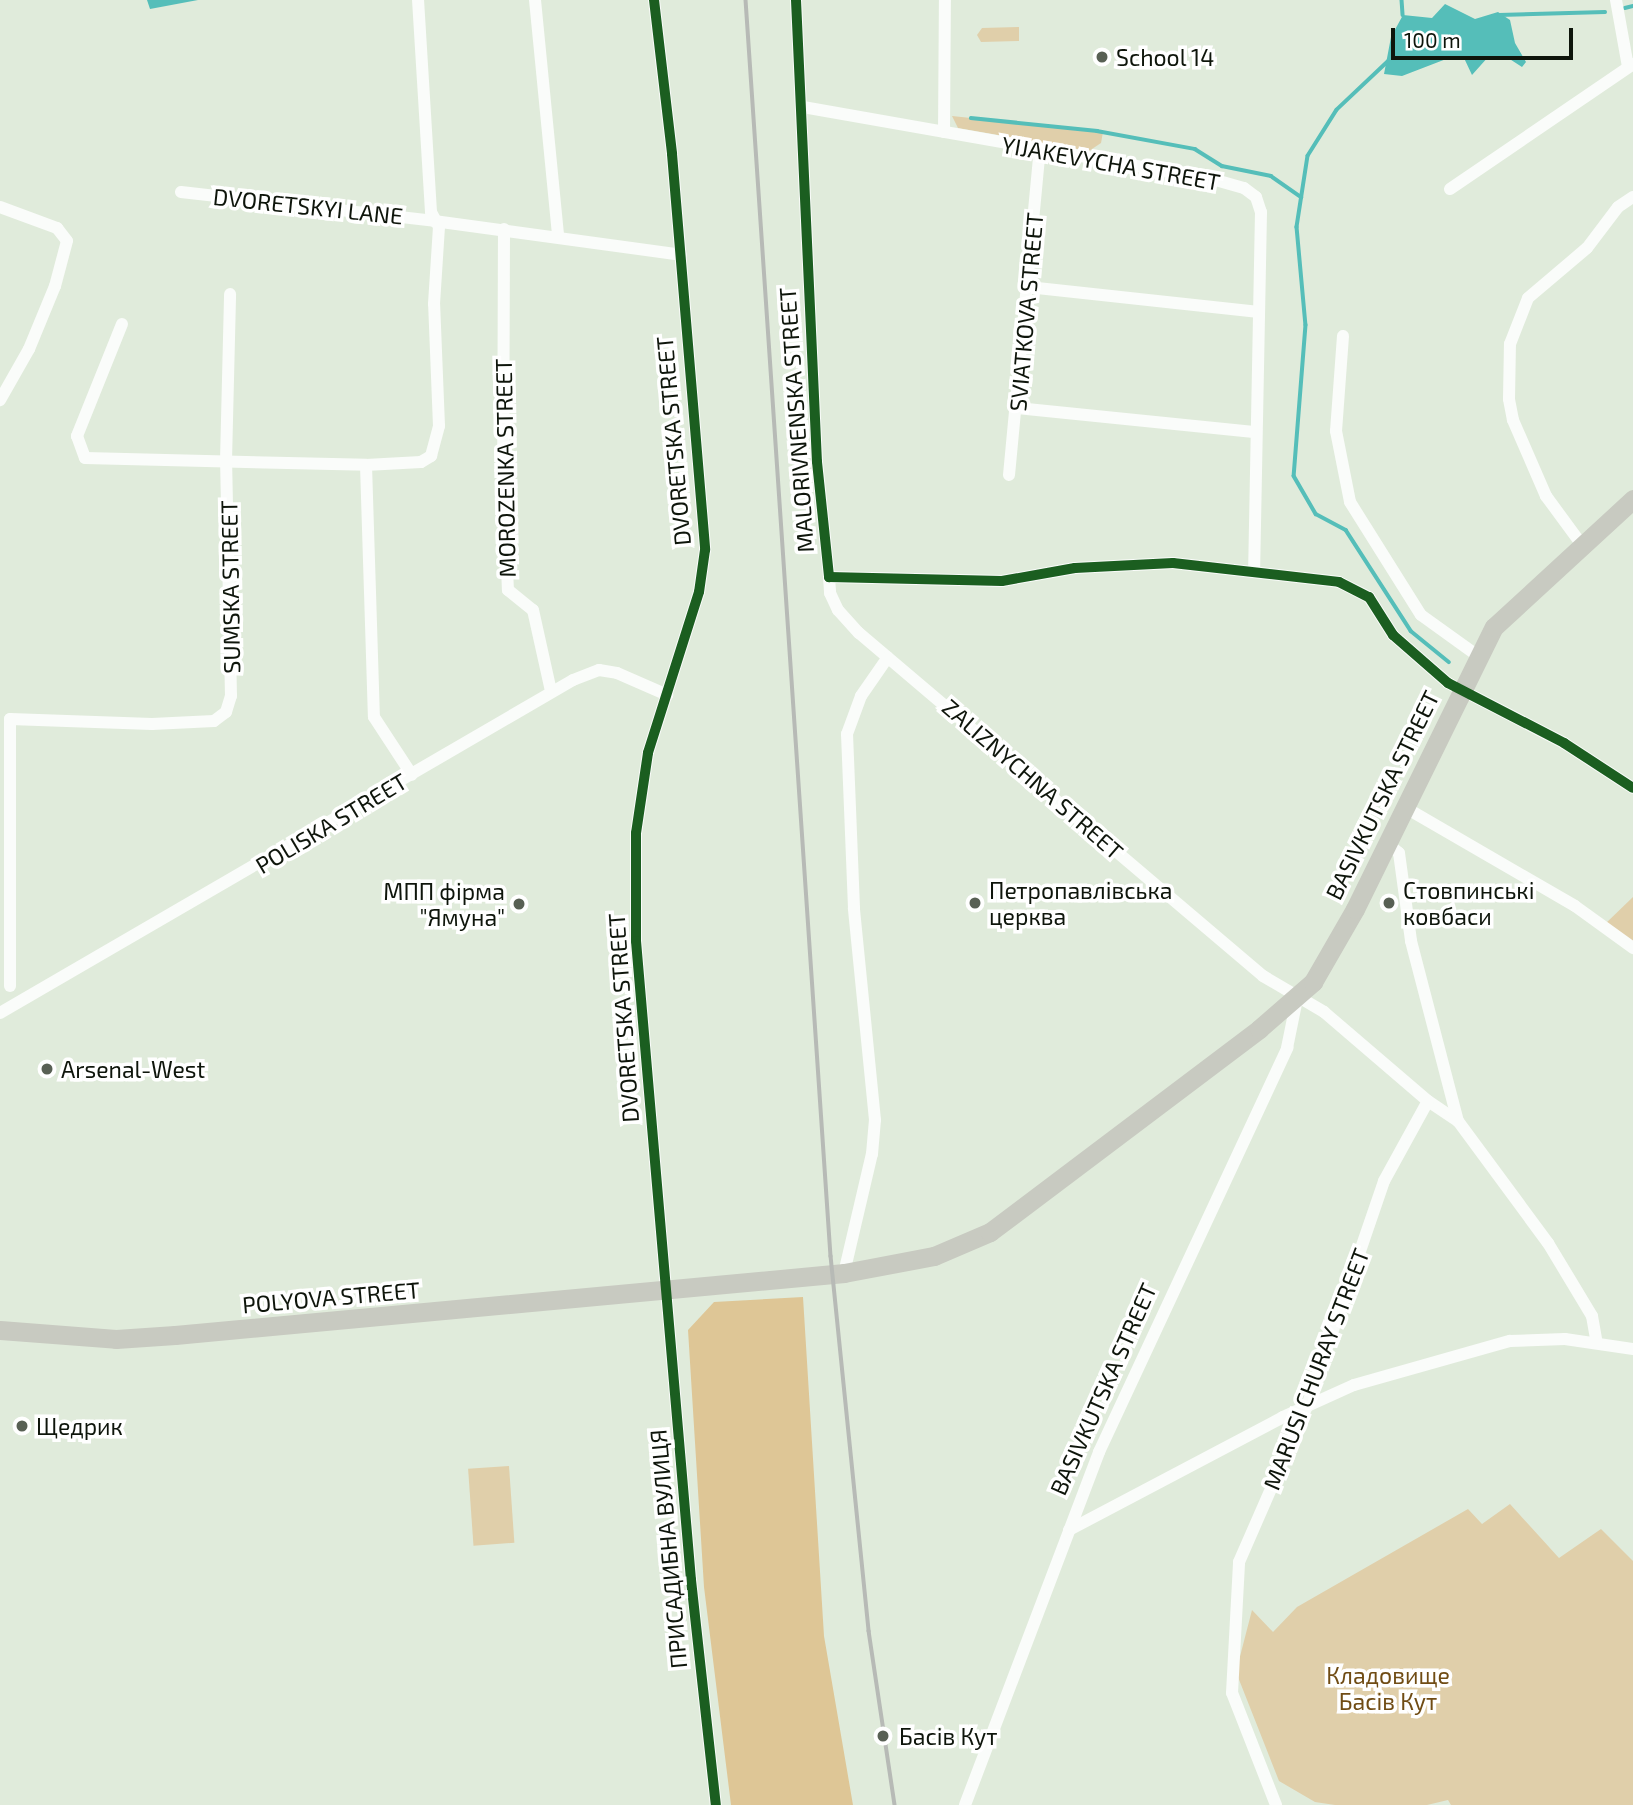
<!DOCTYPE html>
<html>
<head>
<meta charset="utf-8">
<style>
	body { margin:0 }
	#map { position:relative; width:1633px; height:1805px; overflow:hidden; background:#e0ebdb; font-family:"Exo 2",sans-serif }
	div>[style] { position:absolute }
	.green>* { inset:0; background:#e0cfaa; transform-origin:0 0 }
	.forest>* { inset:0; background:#dec696 }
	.water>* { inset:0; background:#55beb9 }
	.stream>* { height:3.5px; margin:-1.75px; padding:0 1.75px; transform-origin:1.75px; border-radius:1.75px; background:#55beb9 }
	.minor>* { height:12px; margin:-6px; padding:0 6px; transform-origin:6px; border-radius:6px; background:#fafcfa }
	.primary>* { height:19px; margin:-9.5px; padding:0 9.5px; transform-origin:9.5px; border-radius:9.5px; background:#c8cac1 }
	.rail>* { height:3.5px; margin:-1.75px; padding:0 1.75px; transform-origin:1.75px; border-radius:1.75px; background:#b7bab6 }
	.cycleway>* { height:10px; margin:-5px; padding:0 5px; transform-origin:5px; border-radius:5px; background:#1b5e20 }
	.dots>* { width:19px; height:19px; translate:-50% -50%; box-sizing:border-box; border:4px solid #fff; border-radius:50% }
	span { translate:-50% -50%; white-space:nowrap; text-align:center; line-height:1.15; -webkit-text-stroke:7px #fff; paint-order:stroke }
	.poi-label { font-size:23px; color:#0e150b }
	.left { translate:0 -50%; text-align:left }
	.right { translate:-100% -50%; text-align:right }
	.street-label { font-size:23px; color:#0e150b }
	.park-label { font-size:23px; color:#704c14 }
	.scale { position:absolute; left:1391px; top:28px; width:182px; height:32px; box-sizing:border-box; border:4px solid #0e150b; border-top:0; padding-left:9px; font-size:21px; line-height:24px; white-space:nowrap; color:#0e150b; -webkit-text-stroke:5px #fff; paint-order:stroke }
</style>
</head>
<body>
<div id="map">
	<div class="green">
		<i style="clip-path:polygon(1019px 27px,1019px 41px,981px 42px,977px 35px,982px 28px)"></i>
		<i style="clip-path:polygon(952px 116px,1103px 132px,1101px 143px,1089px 151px,958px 128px)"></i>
		<i style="clip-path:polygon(1633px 897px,1633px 948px,1605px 924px)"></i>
		<i style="left:509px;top:1466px;width:77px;height:41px;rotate:86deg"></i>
		<i style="clip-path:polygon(1510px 1504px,1559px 1558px,1601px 1529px,1633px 1561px,1633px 1805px,1451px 1805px,1448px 1800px,1427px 1805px,1335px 1805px,1315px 1802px,1279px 1781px,1236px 1672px,1252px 1610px,1273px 1632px,1297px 1607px,1468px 1509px,1482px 1524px)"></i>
	</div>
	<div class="forest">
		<i style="clip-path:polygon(803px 1297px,824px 1636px,853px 1805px,731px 1805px,704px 1587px,688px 1330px,714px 1302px)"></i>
	</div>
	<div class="water">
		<i style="clip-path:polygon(147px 0,198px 0,150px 9px)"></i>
		<i style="clip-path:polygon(1445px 4px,1475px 19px,1498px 12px,1510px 20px,1515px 43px,1526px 62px,1522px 67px,1505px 56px,1489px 56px,1472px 75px,1464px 58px,1454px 56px,1402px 76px,1384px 74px,1391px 37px,1403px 15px,1432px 18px)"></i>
	</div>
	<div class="stream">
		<i style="left:1402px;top:0;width:15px;rotate:86deg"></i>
		<i style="left:1625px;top:8px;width:8px;rotate:-14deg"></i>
		<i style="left:1499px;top:15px;width:106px;rotate:-1.6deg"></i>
		<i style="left:1389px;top:61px;width:71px;rotate:136.7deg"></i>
		<i style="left:1337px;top:110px;width:54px;rotate:122.2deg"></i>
		<i style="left:1308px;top:156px;width:72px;rotate:98.8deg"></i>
		<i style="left:1297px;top:227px;width:98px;rotate:84.8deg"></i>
		<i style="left:1306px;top:325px;width:151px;rotate:94.5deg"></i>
		<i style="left:1294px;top:476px;width:44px;rotate:59.9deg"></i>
		<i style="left:1316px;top:514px;width:34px;rotate:28deg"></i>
		<i style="left:1346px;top:530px;width:120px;rotate:57.2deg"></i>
		<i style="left:1411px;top:631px;width:49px;rotate:39.2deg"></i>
		<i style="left:971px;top:118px;width:127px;rotate:5.9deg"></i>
		<i style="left:1097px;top:131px;width:100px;rotate:10.4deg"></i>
		<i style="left:1195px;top:149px;width:32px;rotate:32deg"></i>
		<i style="left:1222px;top:166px;width:50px;rotate:11.5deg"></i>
		<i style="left:1271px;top:176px;width:37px;rotate:35deg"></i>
	</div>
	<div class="minor">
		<i style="left:535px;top:0;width:237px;rotate:84.4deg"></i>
		<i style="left:654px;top:0;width:155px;rotate:83.3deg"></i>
		<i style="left:672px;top:154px;width:397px;rotate:85.2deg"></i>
		<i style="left:705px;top:550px;width:42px;rotate:98.1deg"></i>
		<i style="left:699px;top:592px;width:169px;rotate:107.6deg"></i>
		<i style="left:648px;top:753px;width:81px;rotate:98.5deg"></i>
		<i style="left:636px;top:833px;width:108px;rotate:90deg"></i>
		<i style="left:636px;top:941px;width:641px;rotate:85.08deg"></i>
		<i style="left:691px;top:1580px;width:226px;rotate:83.7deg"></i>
		<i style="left:796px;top:0;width:462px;rotate:87.4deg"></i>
		<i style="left:817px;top:462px;width:116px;rotate:84deg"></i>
		<i style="left:829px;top:577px;width:173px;rotate:1.3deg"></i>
		<i style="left:1002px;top:581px;width:74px;rotate:-10.1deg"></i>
		<i style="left:1075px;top:568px;width:98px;rotate:-2.9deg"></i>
		<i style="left:1173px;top:563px;width:167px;rotate:6.5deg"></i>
		<i style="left:1339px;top:582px;width:34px;rotate:27deg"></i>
		<i style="left:1369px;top:597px;width:45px;rotate:57.7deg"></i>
		<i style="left:1393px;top:635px;width:73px;rotate:41.1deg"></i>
		<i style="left:1448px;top:683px;width:131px;rotate:27.3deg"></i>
		<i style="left:1564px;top:743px;width:82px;rotate:33.1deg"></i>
		<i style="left:1616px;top:0;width:68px;rotate:79.8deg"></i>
		<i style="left:803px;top:107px;width:415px;rotate:10deg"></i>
		<i style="left:1212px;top:179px;width:33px;rotate:16deg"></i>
		<i style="left:1244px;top:188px;width:15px;rotate:37deg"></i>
		<i style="left:1256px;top:197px;width:16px;rotate:72deg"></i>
		<i style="left:1261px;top:212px;width:358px;rotate:91.1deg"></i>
		<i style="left:944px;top:132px;width:132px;rotate:-89.6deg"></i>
		<i style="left:1450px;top:189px;width:222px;rotate:-34.3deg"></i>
		<i style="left:181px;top:192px;width:255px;rotate:6.5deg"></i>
		<i style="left:434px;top:221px;width:249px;rotate:7.8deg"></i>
		<i style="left:0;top:207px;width:61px;rotate:20.2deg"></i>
		<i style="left:57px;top:228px;width:16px;rotate:52deg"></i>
		<i style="left:67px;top:241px;width:47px;rotate:104.9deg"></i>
		<i style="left:55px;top:286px;width:68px;rotate:112.4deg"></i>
		<i style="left:29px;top:349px;width:59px;rotate:119.6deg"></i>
		<i style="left:504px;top:229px;width:233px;rotate:90.2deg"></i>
		<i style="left:503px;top:462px;width:128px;rotate:87.8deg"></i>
		<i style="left:508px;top:590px;width:32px;rotate:39deg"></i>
		<i style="left:533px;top:610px;width:83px;rotate:77.5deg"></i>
		<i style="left:1028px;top:287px;width:230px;rotate:6.2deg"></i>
		<i style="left:122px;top:324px;width:121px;rotate:111.9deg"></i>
		<i style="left:77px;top:436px;width:23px;rotate:70deg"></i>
		<i style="left:85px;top:458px;width:281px;rotate:1.4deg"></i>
		<i style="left:366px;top:465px;width:55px;rotate:-3.1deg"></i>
		<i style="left:421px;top:462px;width:12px;rotate:-31deg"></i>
		<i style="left:431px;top:456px;width:31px;rotate:-75deg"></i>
		<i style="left:439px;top:426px;width:122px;rotate:-92.3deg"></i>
		<i style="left:434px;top:304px;width:77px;rotate:-86.3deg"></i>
		<i style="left:439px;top:227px;width:17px;rotate:-118deg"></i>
		<i style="left:431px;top:212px;width:212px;rotate:-93.5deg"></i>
		<i style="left:1343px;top:336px;width:95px;rotate:94.2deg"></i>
		<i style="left:1336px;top:431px;width:72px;rotate:78.8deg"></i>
		<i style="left:1350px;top:502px;width:133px;rotate:57.9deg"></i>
		<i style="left:1421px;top:615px;width:70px;rotate:35.7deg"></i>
		<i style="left:1017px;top:408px;width:238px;rotate:5.8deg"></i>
		<i style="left:366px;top:465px;width:252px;rotate:88.2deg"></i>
		<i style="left:374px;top:717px;width:69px;rotate:56.8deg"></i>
		<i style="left:1009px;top:475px;width:327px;rotate:-84.6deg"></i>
		<i style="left:1582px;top:545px;width:61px;rotate:-126.3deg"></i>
		<i style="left:1546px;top:496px;width:83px;rotate:-113.5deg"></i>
		<i style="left:1513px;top:420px;width:21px;rotate:-101deg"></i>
		<i style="left:1509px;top:399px;width:55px;rotate:-89deg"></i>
		<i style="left:1510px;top:344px;width:49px;rotate:-68.6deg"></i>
		<i style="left:1528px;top:298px;width:77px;rotate:-40.3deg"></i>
		<i style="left:1587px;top:248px;width:51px;rotate:-52.9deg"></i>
		<i style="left:1618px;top:207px;width:18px;rotate:-34deg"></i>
		<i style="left:829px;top:577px;width:16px;rotate:86deg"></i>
		<i style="left:830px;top:593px;width:19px;rotate:65deg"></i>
		<i style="left:838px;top:610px;width:31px;rotate:48deg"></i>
		<i style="left:859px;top:633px;width:530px;rotate:40.33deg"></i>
		<i style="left:1263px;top:976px;width:71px;rotate:30.5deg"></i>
		<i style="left:1324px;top:1012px;width:137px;rotate:40.6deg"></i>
		<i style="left:1428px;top:1101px;width:36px;rotate:34deg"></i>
		<i style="left:1458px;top:1121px;width:152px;rotate:53.6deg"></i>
		<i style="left:1548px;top:1243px;width:85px;rotate:58.9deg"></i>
		<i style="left:1592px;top:1316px;width:27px;rotate:80deg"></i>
		<i style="left:1406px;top:808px;width:195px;rotate:30.1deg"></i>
		<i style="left:1575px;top:906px;width:72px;rotate:35.9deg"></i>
		<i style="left:1388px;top:844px;width:14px;rotate:39deg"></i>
		<i style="left:1399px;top:853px;width:89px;rotate:82.2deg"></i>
		<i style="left:1411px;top:941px;width:186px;rotate:75.4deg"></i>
		<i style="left:10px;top:986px;width:267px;rotate:-90deg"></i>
		<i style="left:10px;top:719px;width:142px;rotate:2deg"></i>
		<i style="left:152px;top:724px;width:62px;rotate:-2.8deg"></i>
		<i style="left:214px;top:721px;width:15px;rotate:-37deg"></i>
		<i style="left:226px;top:712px;width:17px;rotate:-73deg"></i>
		<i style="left:231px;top:696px;width:235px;rotate:-91.2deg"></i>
		<i style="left:226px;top:461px;width:167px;rotate:-88.6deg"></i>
		<i style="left:0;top:1013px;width:663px;rotate:-30.16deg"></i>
		<i style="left:573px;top:680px;width:28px;rotate:-21deg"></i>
		<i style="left:599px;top:670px;width:18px;rotate:9deg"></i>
		<i style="left:617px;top:673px;width:55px;rotate:23.7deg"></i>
		<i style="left:844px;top:1273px;width:122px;rotate:-76.8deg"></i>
		<i style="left:872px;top:1154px;width:34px;rotate:-85deg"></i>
		<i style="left:875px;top:1120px;width:213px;rotate:-95.7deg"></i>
		<i style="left:854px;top:908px;width:174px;rotate:-92.3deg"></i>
		<i style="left:847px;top:734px;width:40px;rotate:-69.8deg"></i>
		<i style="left:861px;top:696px;width:47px;rotate:-55.3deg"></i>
		<i style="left:1069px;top:1530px;width:242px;rotate:-27.8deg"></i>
		<i style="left:1283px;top:1417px;width:78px;rotate:-24.3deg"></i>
		<i style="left:1354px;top:1385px;width:162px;rotate:-15.8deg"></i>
		<i style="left:1510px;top:1341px;width:55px;rotate:-2.1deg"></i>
		<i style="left:1565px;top:1339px;width:69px;rotate:8.4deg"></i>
		<i style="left:965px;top:1805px;width:378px;rotate:-69.2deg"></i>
		<i style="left:1099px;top:1452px;width:446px;rotate:-65deg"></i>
		<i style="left:1287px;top:1048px;width:50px;rotate:-78.5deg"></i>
		<i style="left:1276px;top:1805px;width:120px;rotate:-111.4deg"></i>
		<i style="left:1232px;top:1693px;width:131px;rotate:-86.9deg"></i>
		<i style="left:1239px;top:1562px;width:170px;rotate:-66.4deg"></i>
		<i style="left:1307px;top:1406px;width:238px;rotate:-71.1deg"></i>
		<i style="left:1384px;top:1181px;width:91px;rotate:-61.2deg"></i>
	</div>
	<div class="primary">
		<i style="left:0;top:1330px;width:116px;rotate:4.4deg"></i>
		<i style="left:116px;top:1339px;width:59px;rotate:-3.9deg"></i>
		<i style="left:175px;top:1335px;width:672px;rotate:-5.29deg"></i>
		<i style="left:844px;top:1273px;width:92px;rotate:-10.7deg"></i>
		<i style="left:934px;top:1256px;width:61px;rotate:-23.2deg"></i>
		<i style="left:990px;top:1232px;width:337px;rotate:-37deg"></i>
		<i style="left:1259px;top:1029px;width:72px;rotate:-41deg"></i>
		<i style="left:1313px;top:982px;width:84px;rotate:-60.1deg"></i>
		<i style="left:1355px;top:909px;width:314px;rotate:-63.8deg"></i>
		<i style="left:1494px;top:627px;width:189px;rotate:-42.6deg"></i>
	</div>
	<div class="rail">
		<i style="left:746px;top:0;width:1259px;rotate:86.13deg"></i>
		<i style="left:831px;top:1256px;width:377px;rotate:84.2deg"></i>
		<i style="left:869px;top:1631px;width:176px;rotate:81.5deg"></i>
	</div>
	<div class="cycleway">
		<i style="left:654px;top:0;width:155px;rotate:83.3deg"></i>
		<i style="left:672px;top:154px;width:397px;rotate:85.2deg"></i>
		<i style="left:705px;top:550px;width:42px;rotate:98.1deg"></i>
		<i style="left:699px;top:592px;width:169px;rotate:107.6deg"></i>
		<i style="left:648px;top:753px;width:81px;rotate:98.5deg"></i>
		<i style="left:636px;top:833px;width:108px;rotate:90deg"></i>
		<i style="left:636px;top:941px;width:641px;rotate:85.08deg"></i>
		<i style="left:691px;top:1580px;width:226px;rotate:83.7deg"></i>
		<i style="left:796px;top:0;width:462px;rotate:87.4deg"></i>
		<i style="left:817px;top:462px;width:116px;rotate:84deg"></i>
		<i style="left:829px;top:577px;width:173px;rotate:1.3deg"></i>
		<i style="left:1002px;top:581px;width:74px;rotate:-10.1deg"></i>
		<i style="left:1075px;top:568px;width:98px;rotate:-2.9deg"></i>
		<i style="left:1173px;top:563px;width:167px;rotate:6.5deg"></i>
		<i style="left:1339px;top:582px;width:34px;rotate:27deg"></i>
		<i style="left:1369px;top:597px;width:45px;rotate:57.7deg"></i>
		<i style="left:1393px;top:635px;width:73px;rotate:41.1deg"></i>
		<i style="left:1448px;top:683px;width:131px;rotate:27.3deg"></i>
		<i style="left:1564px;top:743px;width:82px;rotate:33.1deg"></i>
	</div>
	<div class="dots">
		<i style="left:1102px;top:57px;background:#586054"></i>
		<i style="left:975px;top:903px;background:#586054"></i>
		<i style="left:1389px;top:903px;background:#586054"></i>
		<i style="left:519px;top:904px;background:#586054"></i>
		<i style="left:47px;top:1069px;background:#586054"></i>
		<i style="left:22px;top:1426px;background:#586054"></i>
		<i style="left:883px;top:1736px;background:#586054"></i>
	</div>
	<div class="poi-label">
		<span class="left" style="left:1116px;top:57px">School 14</span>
		<span class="left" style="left:989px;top:903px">Петропавлівська<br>церква</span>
		<span class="left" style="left:1403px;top:903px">Стовпинські<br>ковбаси</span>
		<span class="right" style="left:505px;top:904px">МПП фірма<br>"Ямуна"</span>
		<span class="left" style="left:61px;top:1069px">Arsenal-West</span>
		<span class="left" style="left:36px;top:1426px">Щедрик</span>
		<span class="left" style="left:899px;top:1736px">Басів Кут</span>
	</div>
	<div class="street-label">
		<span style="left:1111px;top:163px;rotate:10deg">YIJAKEVYCHA STREET</span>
		<span style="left:308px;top:206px;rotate:6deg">DVORETSKYI LANE</span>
		<span style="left:1026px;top:312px;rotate:-85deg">SVIATKOVA STREET</span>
		<span style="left:796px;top:420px;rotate:-94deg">MALORIVNENSKA STREET</span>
		<span style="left:673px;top:441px;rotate:-95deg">DVORETSKA STREET</span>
		<span style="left:505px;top:468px;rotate:-91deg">MOROZENKA STREET</span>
		<span style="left:230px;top:587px;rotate:-91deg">SUMSKA STREET</span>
		<span style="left:1033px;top:779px;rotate:41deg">ZALIZNYCHNA STREET</span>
		<span style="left:1382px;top:795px;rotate:-64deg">BASIVKUTSKA STREET</span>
		<span style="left:331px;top:823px;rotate:-31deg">POLISKA STREET</span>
		<span style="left:623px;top:1018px;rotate:-94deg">DVORETSKA STREET</span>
		<span style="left:331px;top:1297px;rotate:-5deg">POLYOVA STREET</span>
		<span style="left:1316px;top:1369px;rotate:-69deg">MARUSI CHURAY STREET</span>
		<span style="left:1103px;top:1389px;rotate:-66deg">BASIVKUTSKA STREET</span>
		<span style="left:668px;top:1549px;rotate:-95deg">ПРИСАДИБНА ВУЛИЦЯ</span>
	</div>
	<div class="park-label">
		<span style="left:1388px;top:1688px">Кладовище<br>Басів Кут</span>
	</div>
	<div class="scale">100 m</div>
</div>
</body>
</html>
